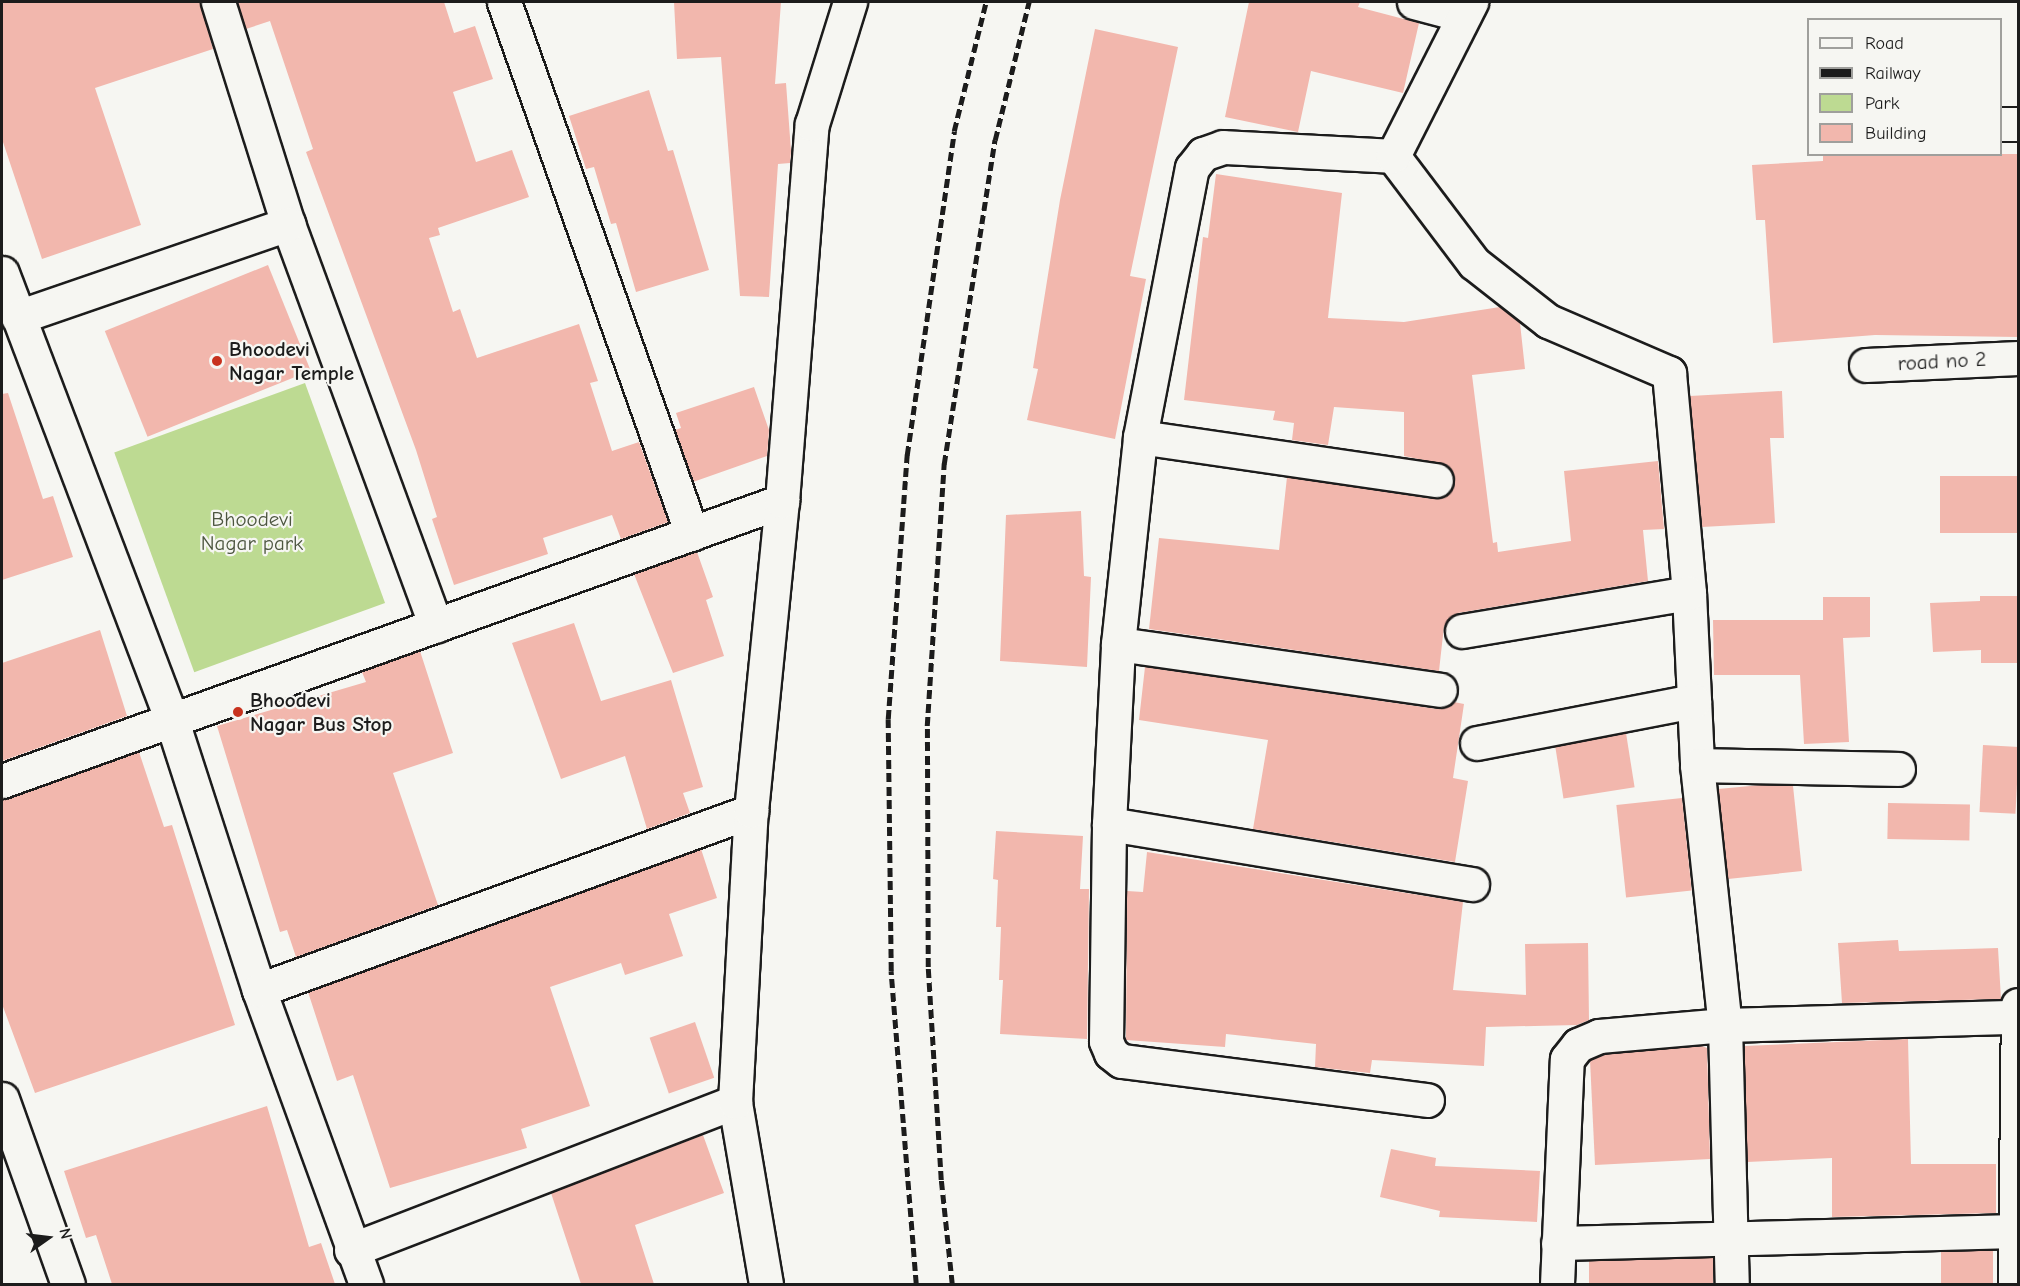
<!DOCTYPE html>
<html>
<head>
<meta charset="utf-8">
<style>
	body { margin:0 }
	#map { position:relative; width:2020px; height:1286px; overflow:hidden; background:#f6f6f2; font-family:"Comic Neue",sans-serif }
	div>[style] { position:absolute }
	.green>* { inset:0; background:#bdda92; transform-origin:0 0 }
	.building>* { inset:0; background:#f2b7ad; transform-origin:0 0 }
	.roads { filter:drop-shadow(2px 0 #1c1c1c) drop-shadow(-2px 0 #1c1c1c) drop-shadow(0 2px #1c1c1c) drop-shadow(0 -2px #1c1c1c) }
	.minor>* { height:33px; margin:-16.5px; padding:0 16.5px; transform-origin:16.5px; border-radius:16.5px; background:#f6f6f2 }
	.tertiary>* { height:33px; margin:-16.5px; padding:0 16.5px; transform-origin:16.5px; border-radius:16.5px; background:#f6f6f2 }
	.rail>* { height:4.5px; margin-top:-2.25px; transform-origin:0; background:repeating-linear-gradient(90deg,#1c1c1c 0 9px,transparent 0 13.5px) }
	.dots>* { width:16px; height:16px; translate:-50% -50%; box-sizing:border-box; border:3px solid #f6f6f2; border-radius:50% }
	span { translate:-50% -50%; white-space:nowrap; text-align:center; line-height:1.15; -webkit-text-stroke:4.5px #f6f6f2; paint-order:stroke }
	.poi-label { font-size:21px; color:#1c1c1c; font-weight:700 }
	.left { translate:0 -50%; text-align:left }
	.street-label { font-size:21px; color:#1c1c1c }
	.park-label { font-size:21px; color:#4c553f }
	.frame { position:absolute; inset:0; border:3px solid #1c1c1c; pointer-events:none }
	.legend { position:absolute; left:1807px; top:18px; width:195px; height:138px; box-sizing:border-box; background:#f6f6f2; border:2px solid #9f9f9c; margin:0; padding:8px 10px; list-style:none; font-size:18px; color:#1c1c1c }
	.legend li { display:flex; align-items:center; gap:12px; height:30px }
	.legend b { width:30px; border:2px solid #9f9f9c }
	.north { position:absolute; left:18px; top:1208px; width:60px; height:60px; -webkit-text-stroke:4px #f6f6f2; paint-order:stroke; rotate:76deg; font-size:16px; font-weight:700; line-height:24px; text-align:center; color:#1c1c1c }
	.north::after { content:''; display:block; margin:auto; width:21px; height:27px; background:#1c1c1c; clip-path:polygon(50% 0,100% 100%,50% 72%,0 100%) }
</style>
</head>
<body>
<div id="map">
	<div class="green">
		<i style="left:305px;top:383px;width:234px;height:203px;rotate:70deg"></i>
	</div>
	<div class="building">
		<i style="clip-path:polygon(2px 2px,200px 2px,213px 49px,95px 88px,141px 225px,42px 259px,2px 139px)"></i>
		<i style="clip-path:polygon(237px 2px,444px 2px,454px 33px,475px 26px,493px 79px,453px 92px,476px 162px,512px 150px,529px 197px,438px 228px,440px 235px,429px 238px,453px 312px,460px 309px,477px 358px,579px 324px,598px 381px,590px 383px,612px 451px,639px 442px,668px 522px,621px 539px,612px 515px,543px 538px,548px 554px,454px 585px,432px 519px,437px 517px,416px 450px,306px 152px,313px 149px,270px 21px,246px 29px)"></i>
		<i style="clip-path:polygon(674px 2px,781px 2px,775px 84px,786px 83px,791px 151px,790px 163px,778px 164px,769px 297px,740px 296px,721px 57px,677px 59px)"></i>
		<i style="clip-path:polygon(1249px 2px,1360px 2px,1358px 7px,1419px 23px,1403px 93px,1311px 71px,1298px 132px,1225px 117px)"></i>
		<i style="clip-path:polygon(1095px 29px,1178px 47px,1130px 276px,1146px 279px,1115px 439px,1027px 420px,1038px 369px,1033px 368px,1060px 200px)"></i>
		<i style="clip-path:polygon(649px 90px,668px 151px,673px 150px,709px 270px,636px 292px,616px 223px,611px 224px,594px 167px,586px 169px,569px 116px)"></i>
		<i style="clip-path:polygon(1823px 154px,2019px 154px,2019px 337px,1875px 335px,1773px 343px,1765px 220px,1756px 220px,1752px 165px,1823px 161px)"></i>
		<i style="clip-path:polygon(1216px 174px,1342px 193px,1328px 318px,1404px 322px,1500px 307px,1520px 323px,1525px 369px,1472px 375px,1493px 543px,1497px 542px,1498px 552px,1571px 541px,1564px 471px,1658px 461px,1664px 529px,1643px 530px,1648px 581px,1458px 613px,1444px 626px,1439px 671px,1149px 629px,1159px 538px,1279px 550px,1287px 477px,1433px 499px,1443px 497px,1454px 483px,1447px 465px,1404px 456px,1404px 412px,1334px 407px,1328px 445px,1292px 440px,1294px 423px,1273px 420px,1275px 411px,1184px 400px,1203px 237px,1208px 238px)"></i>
		<i style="left:268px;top:265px;width:114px;height:176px;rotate:68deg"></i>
		<i style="clip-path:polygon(754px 387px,769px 430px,767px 456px,693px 482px,675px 430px,681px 428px,676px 413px)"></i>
		<i style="clip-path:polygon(1782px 391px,1784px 438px,1770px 438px,1775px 523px,1702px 527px,1690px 396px)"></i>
		<i style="clip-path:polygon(8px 393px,43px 499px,53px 496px,73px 557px,2px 580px,2px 394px)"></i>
		<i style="left:2019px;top:476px;width:57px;height:79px;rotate:90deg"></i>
		<i style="clip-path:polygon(1081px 511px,1084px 576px,1091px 577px,1087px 667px,1000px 661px,1006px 515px)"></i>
		<i style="clip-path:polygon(697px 552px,713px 597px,706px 600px,724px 656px,673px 673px,634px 574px)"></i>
		<i style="clip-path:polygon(1980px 596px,2019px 596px,2019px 663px,1981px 663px,1981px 650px,1933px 652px,1930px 603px,1980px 601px)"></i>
		<i style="clip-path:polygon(1823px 597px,1870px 597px,1870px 637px,1843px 638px,1849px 742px,1804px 744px,1800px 675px,1714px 675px,1713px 620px,1823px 620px)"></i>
		<i style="clip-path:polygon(574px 623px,601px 701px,671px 680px,703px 787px,683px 793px,690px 813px,647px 829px,625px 756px,561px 779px,512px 643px)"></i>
		<i style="clip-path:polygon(100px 630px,127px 716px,2px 761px,2px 663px)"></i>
		<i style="clip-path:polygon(420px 651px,453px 753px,393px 773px,438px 905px,296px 957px,287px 930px,280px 932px,217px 726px,366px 682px,362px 672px)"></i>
		<i style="clip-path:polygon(1145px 667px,1437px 709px,1454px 702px,1464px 704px,1453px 778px,1468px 781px,1455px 862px,1253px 829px,1268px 740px,1139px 720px)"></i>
		<i style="left:1626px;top:733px;width:55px;height:72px;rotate:81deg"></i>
		<i style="left:1983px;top:745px;width:36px;height:67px;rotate:3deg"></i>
		<i style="clip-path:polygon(139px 752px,164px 827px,172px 825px,235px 1025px,35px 1093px,2px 1004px,2px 799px)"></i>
		<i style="clip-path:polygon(1761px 785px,1793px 786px,1802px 871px,1728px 879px,1718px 789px)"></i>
		<i style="left:1682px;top:798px;width:93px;height:66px;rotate:84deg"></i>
		<i style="left:1888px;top:803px;width:82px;height:36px;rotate:1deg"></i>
		<i style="clip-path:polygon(996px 831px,1083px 836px,1080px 889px,1089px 889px,1087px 1039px,1000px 1034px,1003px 980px,999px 980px,1001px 927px,996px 927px,998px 880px,993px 879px)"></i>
		<i style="clip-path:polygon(701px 849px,717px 898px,669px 914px,683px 956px,625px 975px,621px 963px,550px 987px,590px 1106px,521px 1129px,527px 1148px,390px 1188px,353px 1075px,337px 1081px,308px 992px)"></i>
		<i style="clip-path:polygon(1147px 852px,1463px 902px,1453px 990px,1526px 995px,1525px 944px,1588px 943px,1589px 1020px,1577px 1025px,1486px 1027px,1484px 1066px,1372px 1060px,1370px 1073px,1315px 1067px,1316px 1044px,1226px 1034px,1225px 1047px,1126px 1040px,1127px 891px,1143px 892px)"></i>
		<i style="clip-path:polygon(1898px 940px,1899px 951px,1998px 948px,2001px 999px,1842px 1003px,1838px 943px)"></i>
		<i style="left:695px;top:1022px;width:59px;height:48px;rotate:71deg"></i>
		<i style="clip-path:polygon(1908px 1039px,1911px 1164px,1996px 1164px,1996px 1213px,1832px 1217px,1832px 1158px,1747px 1162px,1744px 1046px)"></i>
		<i style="clip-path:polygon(1702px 1046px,1707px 1048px,1710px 1159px,1595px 1165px,1590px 1060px,1604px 1054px)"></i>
		<i style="clip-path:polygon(267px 1106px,309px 1247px,321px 1243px,335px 1284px,112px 1284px,96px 1235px,86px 1238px,64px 1171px)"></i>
		<i style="clip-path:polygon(703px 1135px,724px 1193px,635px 1225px,654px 1284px,581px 1284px,551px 1193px)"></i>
		<i style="clip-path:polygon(1391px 1149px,1436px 1158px,1435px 1166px,1540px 1171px,1537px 1222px,1439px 1217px,1440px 1211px,1380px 1197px)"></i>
		<i style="left:1993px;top:1250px;width:34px;height:52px;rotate:90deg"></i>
		<i style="left:1713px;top:1258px;width:26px;height:124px;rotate:90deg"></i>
	</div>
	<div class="roads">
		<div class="minor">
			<i style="left:218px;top:2px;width:233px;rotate:72.5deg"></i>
			<i style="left:288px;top:224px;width:428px;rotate:69.8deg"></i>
			<i style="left:504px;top:2px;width:564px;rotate:70.54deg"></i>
			<i style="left:1414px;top:2px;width:51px;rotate:14.9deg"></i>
			<i style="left:2000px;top:124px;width:18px"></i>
			<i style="left:1393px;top:156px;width:134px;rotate:52.9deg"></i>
			<i style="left:1474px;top:263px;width:94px;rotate:38.1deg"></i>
			<i style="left:1548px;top:321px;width:132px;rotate:23.3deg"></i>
			<i style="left:1669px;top:373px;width:221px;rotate:84.8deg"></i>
			<i style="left:1689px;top:593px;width:172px;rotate:87.3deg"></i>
			<i style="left:1697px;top:765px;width:262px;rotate:83.9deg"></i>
			<i style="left:1725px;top:1025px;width:259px;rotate:88.5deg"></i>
			<i style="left:2px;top:273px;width:479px;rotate:69.2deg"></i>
			<i style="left:172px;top:721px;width:283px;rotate:72.1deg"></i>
			<i style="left:259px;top:990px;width:313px;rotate:70deg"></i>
			<i style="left:18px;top:317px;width:286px;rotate:-19deg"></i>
			<i style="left:1866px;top:365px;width:152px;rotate:-2.6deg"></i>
			<i style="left:1140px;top:437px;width:299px;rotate:8.3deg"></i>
			<i style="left:1462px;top:631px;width:230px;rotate:-9.5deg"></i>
			<i style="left:1118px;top:644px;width:325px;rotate:8.1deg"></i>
			<i style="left:1477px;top:743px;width:221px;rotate:-11deg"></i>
			<i style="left:1697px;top:765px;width:201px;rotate:1.1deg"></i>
			<i style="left:2px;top:781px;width:829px;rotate:-19.75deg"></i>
			<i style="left:1109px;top:824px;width:368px;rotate:9.4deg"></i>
			<i style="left:259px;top:990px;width:524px;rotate:-19.99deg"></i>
			<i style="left:2px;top:1099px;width:196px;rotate:70.4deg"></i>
			<i style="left:1427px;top:1100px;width:308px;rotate:-172.7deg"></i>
			<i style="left:1121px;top:1061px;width:13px;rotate:-141deg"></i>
			<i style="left:1111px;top:1053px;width:13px;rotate:-113deg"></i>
			<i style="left:1106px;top:1041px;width:217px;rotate:-89.2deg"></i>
			<i style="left:1109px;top:824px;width:180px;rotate:-87.1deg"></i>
			<i style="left:1118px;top:644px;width:208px;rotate:-83.9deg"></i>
			<i style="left:1140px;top:437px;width:274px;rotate:-79.1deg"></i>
			<i style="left:1192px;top:168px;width:18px;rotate:-52deg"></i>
			<i style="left:1203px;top:154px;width:21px;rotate:-19deg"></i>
			<i style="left:1223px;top:147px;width:170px;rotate:3deg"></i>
			<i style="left:1393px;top:156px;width:173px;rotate:-63.1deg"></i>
			<i style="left:1558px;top:1243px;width:460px;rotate:-1.5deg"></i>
			<i style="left:351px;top:1250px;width:412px;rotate:-21.1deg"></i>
			<i style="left:1557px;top:1284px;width:225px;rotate:-87.5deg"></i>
			<i style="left:1567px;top:1059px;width:18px;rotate:-52deg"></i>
			<i style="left:1578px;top:1045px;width:23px;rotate:-23deg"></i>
			<i style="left:1599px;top:1036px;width:126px;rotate:-5deg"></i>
			<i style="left:1725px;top:1025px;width:292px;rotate:-1.6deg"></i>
			<i style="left:2015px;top:1284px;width:279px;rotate:-89.4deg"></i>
		</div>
		<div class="tertiary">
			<i style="left:766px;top:1284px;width:185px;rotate:-99.7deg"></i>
			<i style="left:735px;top:1102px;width:291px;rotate:-86.9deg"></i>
			<i style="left:751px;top:811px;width:312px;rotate:-84.3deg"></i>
			<i style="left:782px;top:501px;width:378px;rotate:-85.5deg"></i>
			<i style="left:812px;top:124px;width:128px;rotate:-72.7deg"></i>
		</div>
	</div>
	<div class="rail">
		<i style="left:916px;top:1284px;width:314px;rotate:-94.6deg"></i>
		<i style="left:891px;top:971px;width:252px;rotate:-90.7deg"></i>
		<i style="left:888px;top:719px;width:265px;rotate:-85.9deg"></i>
		<i style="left:907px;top:455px;width:327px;rotate:-81.7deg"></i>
		<i style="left:954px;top:131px;width:133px;rotate:-76.1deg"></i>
		<i style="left:952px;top:1284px;width:105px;rotate:-96deg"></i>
		<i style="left:941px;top:1180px;width:213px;rotate:-93.5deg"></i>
		<i style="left:928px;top:967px;width:241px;rotate:-90.2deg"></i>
		<i style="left:927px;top:726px;width:263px;rotate:-86.3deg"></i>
		<i style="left:944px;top:464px;width:328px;rotate:-81.1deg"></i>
		<i style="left:995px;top:140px;width:142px;rotate:-76.2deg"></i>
	</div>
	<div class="dots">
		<i style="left:217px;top:361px;background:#c8321e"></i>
		<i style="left:238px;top:712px;background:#c8321e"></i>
	</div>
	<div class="poi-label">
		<span class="left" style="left:229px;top:361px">Bhoodevi<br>Nagar Temple</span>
		<span class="left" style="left:250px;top:712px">Bhoodevi<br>Nagar Bus Stop</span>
	</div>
	<div class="street-label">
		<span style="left:1942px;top:361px;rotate:-3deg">road no 2</span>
	</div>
	<div class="park-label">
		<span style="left:252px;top:531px">Bhoodevi<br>Nagar park</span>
	</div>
	<div class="frame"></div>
	<ul class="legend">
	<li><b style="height:8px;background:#f6f6f2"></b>Road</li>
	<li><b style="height:8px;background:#1c1c1c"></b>Railway</li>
	<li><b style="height:16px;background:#bdda92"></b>Park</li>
	<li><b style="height:16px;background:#f2b7ad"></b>Building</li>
	</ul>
	<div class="north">N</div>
</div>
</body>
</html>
